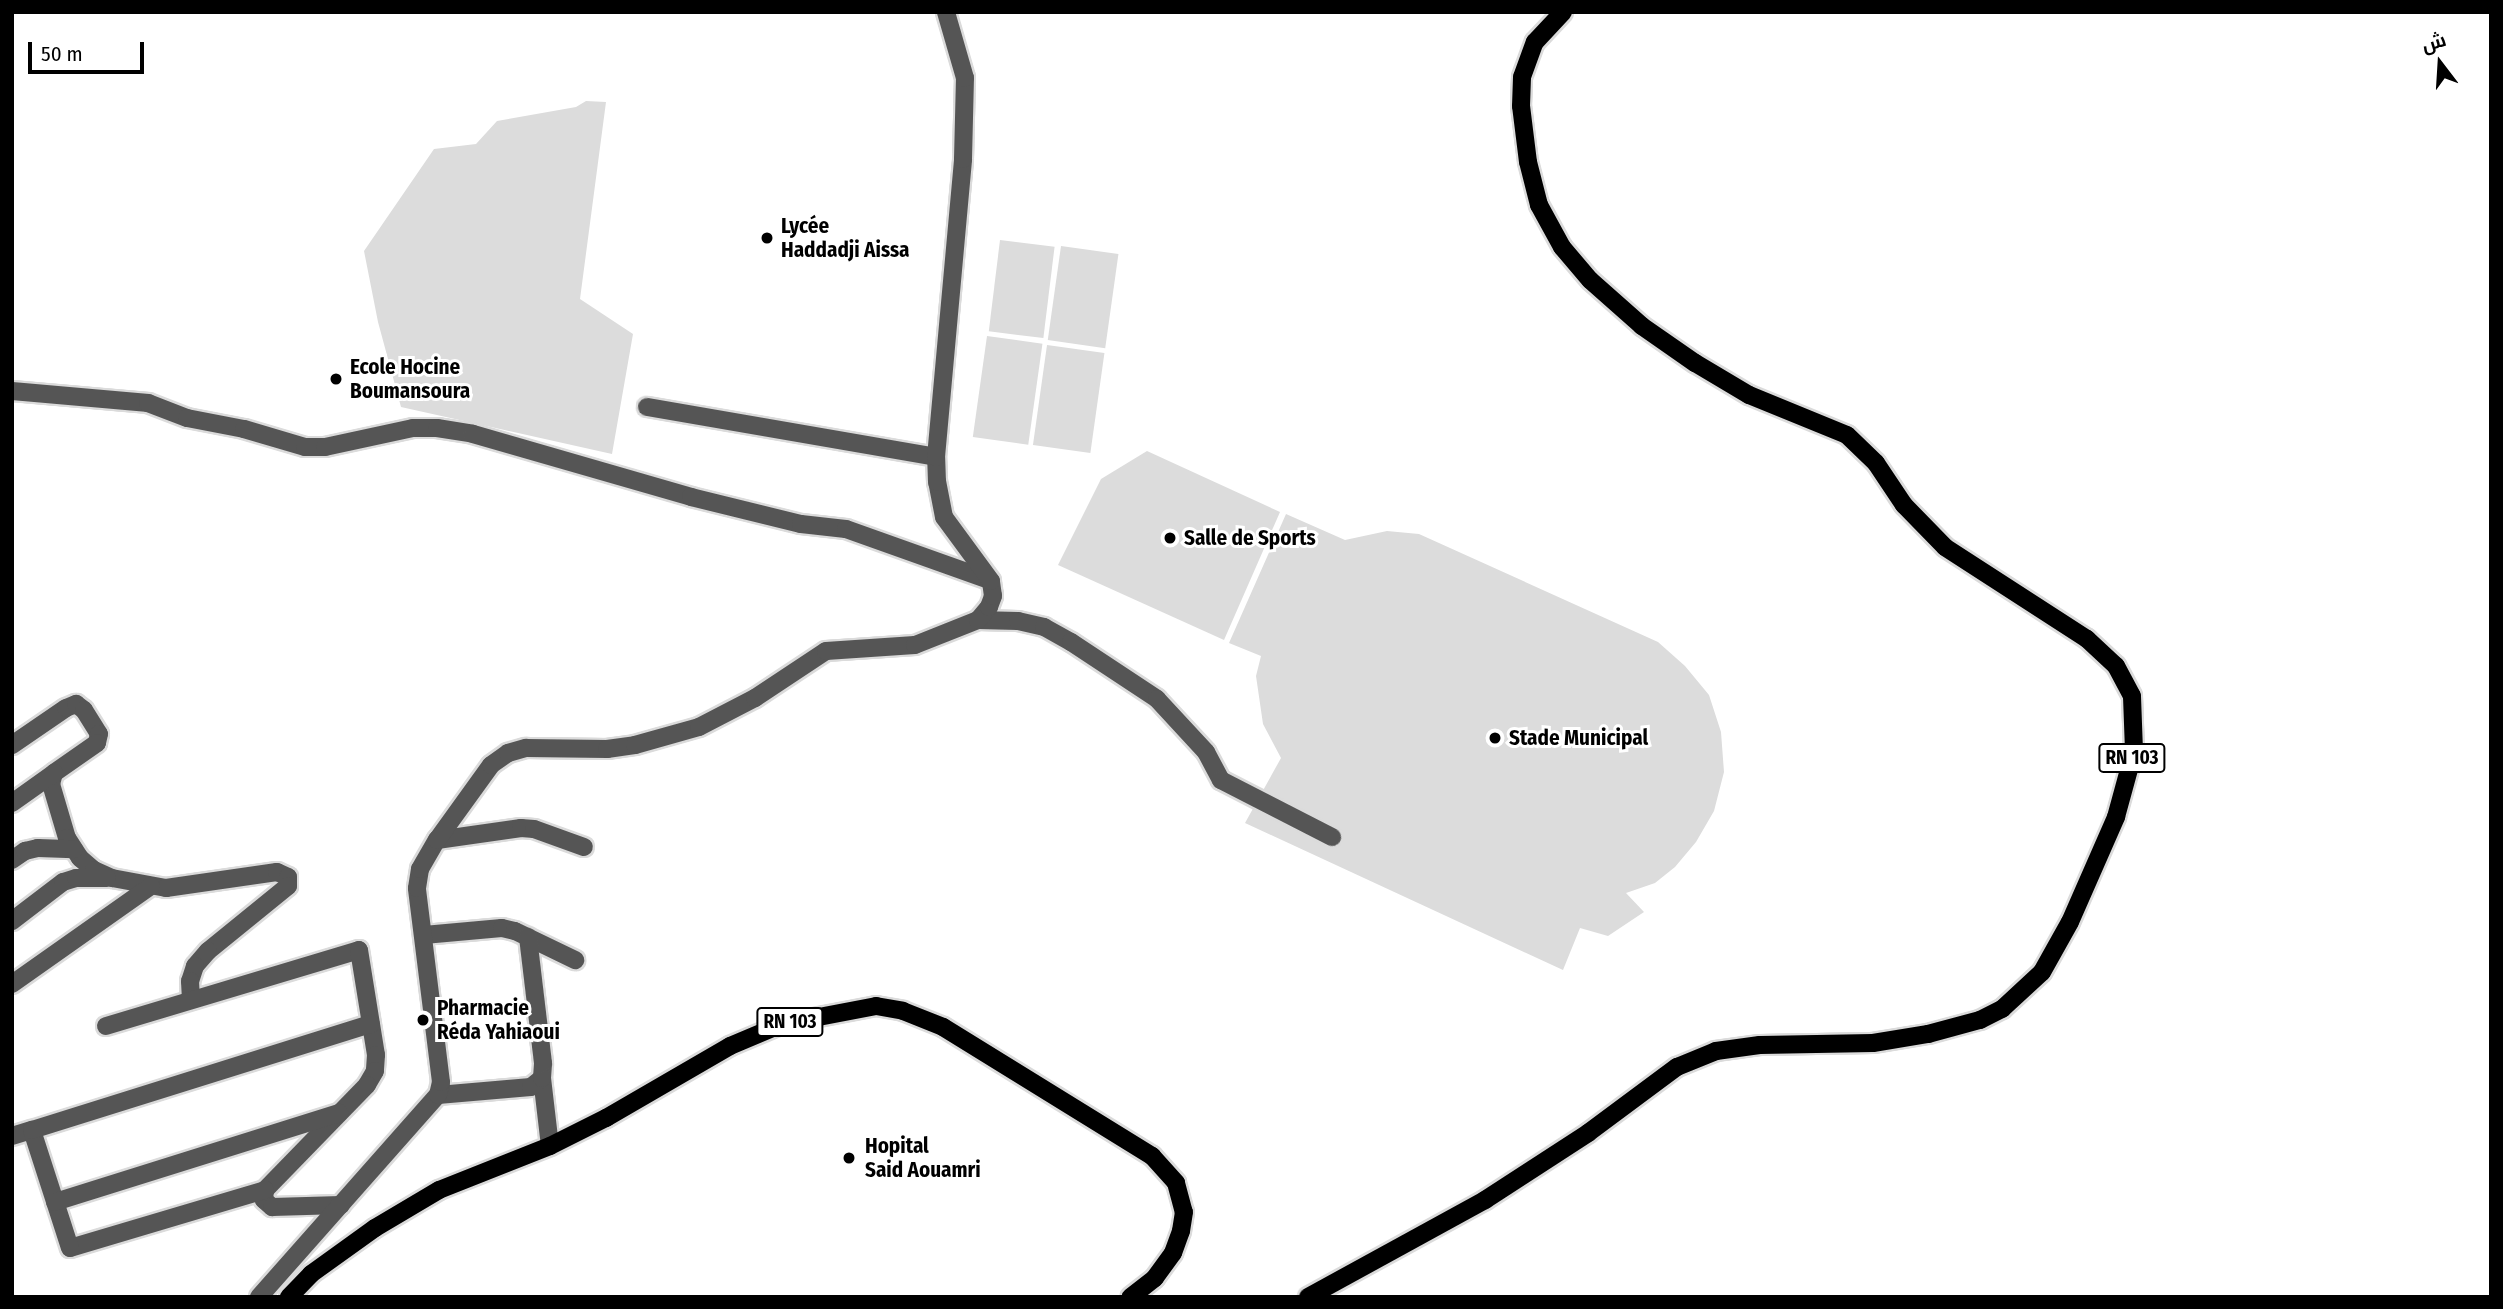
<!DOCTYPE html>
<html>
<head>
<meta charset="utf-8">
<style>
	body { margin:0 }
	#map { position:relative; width:2503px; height:1309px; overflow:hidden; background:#fff; font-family:"Fira Sans Condensed",Cairo,sans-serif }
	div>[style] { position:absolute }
	.green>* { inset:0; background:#dcdcdc; transform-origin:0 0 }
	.roads { filter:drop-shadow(2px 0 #dbdbdb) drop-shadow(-2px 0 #dbdbdb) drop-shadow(0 2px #dbdbdb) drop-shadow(0 -2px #dbdbdb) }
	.minor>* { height:18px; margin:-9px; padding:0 9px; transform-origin:9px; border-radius:9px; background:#555 }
	.major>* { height:18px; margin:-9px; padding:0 9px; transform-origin:9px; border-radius:9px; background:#000 }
	.dots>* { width:19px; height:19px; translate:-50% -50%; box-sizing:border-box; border:4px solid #fff; border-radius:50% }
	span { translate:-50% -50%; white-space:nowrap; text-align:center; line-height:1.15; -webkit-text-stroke:6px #fff; paint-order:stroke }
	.shield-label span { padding:2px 5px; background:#fff; border:2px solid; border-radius:5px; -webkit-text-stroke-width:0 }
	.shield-label { font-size:19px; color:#000; font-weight:700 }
	.poi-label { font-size:21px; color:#000; font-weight:700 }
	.left { translate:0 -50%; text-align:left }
	.frame { position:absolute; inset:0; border:14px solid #000; pointer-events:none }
	.north { position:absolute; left:2405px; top:28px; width:70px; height:70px; -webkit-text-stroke:5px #fff; paint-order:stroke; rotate:343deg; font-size:19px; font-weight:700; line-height:28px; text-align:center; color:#000 }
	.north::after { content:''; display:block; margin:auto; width:24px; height:32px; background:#000; clip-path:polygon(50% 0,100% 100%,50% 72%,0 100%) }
	.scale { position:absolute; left:28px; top:42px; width:116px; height:32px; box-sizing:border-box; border:4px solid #000; border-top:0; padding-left:9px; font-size:21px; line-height:24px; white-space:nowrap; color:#000; -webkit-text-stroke:5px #fff; paint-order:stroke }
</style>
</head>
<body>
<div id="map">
	<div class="green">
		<i style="clip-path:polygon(586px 101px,606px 102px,580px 299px,633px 334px,612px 454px,401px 407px,378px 322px,364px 251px,434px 149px,476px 144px,497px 121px,576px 107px)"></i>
		<i style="left:1000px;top:240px;width:55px;height:92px;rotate:7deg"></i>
		<i style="left:1061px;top:246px;width:58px;height:95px;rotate:8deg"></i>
		<i style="left:987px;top:336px;width:56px;height:102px;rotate:8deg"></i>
		<i style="left:1047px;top:345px;width:58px;height:101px;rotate:8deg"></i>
		<i style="clip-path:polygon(1147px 451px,1280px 512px,1224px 640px,1058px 565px,1101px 479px)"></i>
		<i style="clip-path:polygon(1286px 514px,1345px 540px,1387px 531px,1419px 534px,1658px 642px,1685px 666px,1709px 695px,1721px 732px,1724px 772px,1714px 811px,1696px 842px,1675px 867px,1655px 883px,1626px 893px,1644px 912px,1608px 936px,1580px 928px,1563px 970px,1245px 823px,1281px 758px,1263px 724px,1256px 676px,1261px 656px,1229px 643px)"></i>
	</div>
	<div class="roads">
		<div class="minor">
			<i style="left:12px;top:391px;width:137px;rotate:5deg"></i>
			<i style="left:148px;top:403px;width:42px;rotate:21deg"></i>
			<i style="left:187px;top:418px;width:58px;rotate:10.9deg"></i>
			<i style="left:244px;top:429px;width:64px;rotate:16.4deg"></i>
			<i style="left:305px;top:447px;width:20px"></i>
			<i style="left:325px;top:447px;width:90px;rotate:-12.2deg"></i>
			<i style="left:413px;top:428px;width:24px"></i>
			<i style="left:437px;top:428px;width:36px;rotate:9deg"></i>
			<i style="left:473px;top:434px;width:227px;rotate:16.1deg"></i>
			<i style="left:691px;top:497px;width:113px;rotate:13.8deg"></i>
			<i style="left:801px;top:524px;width:45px;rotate:6.3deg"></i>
			<i style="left:846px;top:529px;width:152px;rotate:19.6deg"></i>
			<i style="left:647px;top:407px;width:293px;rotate:9.8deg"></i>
			<i style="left:978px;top:620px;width:40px;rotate:1.4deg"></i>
			<i style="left:1018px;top:621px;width:27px;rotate:13deg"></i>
			<i style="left:1044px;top:627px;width:31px;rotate:29deg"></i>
			<i style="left:1071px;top:642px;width:103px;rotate:33.5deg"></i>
			<i style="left:1157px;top:699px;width:72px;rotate:47.2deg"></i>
			<i style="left:1206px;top:752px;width:32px;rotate:62deg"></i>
			<i style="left:1221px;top:780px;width:125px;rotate:27.2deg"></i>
			<i style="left:12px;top:745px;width:65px;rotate:-34.4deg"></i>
			<i style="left:66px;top:708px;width:11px;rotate:-22deg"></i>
			<i style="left:76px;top:704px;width:10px;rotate:37deg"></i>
			<i style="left:84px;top:710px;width:28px;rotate:58deg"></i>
			<i style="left:99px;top:734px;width:9px;rotate:103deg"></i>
			<i style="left:97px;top:743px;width:52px;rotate:145.1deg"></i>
			<i style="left:54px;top:773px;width:11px;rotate:105deg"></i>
			<i style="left:51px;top:784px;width:56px;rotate:73.5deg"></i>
			<i style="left:67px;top:838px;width:24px;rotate:57deg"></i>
			<i style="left:80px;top:858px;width:18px;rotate:41deg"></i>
			<i style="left:94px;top:870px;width:20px;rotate:24deg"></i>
			<i style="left:112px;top:878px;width:55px;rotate:10.5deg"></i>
			<i style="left:166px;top:888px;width:112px;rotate:-8.2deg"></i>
			<i style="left:277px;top:872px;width:12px;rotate:24deg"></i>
			<i style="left:288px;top:877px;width:9px;rotate:90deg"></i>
			<i style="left:288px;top:886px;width:103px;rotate:140.9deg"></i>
			<i style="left:208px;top:951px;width:20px;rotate:131deg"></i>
			<i style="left:195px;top:966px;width:16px;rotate:108deg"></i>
			<i style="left:190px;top:981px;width:18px;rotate:87deg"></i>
			<i style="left:12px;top:803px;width:52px;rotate:-35.5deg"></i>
			<i style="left:437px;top:840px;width:85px;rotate:-8.1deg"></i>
			<i style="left:521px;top:828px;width:13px;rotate:4deg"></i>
			<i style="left:534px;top:829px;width:53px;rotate:19.8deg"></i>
			<i style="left:12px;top:860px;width:16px;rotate:-35deg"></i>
			<i style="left:25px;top:851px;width:13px;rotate:-13deg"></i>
			<i style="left:38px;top:848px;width:36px;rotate:2deg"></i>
			<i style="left:12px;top:921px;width:64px;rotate:-37.4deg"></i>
			<i style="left:63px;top:882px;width:14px;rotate:-17deg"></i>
			<i style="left:76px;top:878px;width:31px"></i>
			<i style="left:424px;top:935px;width:78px;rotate:-5.1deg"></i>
			<i style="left:502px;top:928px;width:13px;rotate:13deg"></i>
			<i style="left:515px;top:931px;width:67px;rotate:25.8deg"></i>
			<i style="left:12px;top:984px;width:170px;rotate:-35.2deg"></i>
			<i style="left:106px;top:1026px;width:264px;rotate:-16.7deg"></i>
			<i style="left:359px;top:950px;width:106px;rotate:80.8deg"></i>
			<i style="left:376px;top:1055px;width:16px;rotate:94deg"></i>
			<i style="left:375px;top:1071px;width:16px;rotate:120deg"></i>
			<i style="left:367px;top:1085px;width:146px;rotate:134.2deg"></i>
			<i style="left:265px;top:1190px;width:10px;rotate:96deg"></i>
			<i style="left:264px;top:1200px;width:11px;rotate:41deg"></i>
			<i style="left:272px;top:1207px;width:69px;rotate:-1.7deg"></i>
			<i style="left:542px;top:1078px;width:68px;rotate:83.3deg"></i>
			<i style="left:438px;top:1095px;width:93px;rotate:-4.9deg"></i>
			<i style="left:531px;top:1087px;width:14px;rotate:-39deg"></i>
			<i style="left:542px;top:1078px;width:15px;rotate:-86deg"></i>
			<i style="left:543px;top:1063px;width:127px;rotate:-96.8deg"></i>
			<i style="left:12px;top:1136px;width:21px;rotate:-17deg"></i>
			<i style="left:265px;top:1190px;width:203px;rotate:163.4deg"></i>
			<i style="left:70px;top:1248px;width:124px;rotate:-107.9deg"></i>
			<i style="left:32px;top:1130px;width:355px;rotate:-17.4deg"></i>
			<i style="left:55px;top:1202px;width:298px;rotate:-17.4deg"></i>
			<i style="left:259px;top:1297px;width:270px;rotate:-48.5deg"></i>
			<i style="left:438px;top:1095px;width:13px;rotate:-77deg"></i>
			<i style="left:441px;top:1082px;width:195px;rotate:-97.1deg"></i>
			<i style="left:417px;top:888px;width:19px;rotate:-81deg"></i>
			<i style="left:420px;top:869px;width:34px;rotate:-60deg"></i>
			<i style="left:437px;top:840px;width:92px;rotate:-54.2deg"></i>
			<i style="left:491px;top:765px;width:21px;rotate:-35deg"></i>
			<i style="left:508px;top:753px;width:19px;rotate:-16deg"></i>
			<i style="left:526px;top:748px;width:81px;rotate:0.7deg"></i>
			<i style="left:607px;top:749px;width:28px;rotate:-8deg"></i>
			<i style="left:635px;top:745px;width:66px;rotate:-15.7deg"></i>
			<i style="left:699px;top:727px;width:63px;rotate:-27.4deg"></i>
			<i style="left:755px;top:698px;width:85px;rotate:-33.5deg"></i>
			<i style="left:826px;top:651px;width:89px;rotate:-3.9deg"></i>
			<i style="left:915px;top:645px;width:68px;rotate:-21.6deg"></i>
			<i style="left:978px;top:620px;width:17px;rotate:-50deg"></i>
			<i style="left:989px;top:607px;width:12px;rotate:-70deg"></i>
			<i style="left:993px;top:596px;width:15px;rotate:-98deg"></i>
			<i style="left:991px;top:581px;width:79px;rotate:-126.3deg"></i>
			<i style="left:944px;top:517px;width:36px;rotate:-101deg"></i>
			<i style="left:937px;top:482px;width:25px;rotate:-92deg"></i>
			<i style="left:936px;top:457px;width:299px;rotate:-84.8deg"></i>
			<i style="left:963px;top:159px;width:81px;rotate:-88.6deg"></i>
			<i style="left:965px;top:78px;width:69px;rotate:-106.1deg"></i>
		</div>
		<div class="major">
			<i style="left:289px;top:1297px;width:32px;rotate:-46deg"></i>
			<i style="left:311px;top:1274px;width:79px;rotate:-35.7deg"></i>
			<i style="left:375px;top:1228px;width:74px;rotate:-30.7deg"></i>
			<i style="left:439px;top:1190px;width:119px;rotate:-21.6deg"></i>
			<i style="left:550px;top:1146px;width:63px;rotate:-26.6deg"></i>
			<i style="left:606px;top:1118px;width:143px;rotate:-30.1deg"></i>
			<i style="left:730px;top:1046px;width:56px;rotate:-22.9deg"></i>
			<i style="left:782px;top:1024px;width:96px;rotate:-10.8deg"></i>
			<i style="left:876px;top:1006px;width:27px;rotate:10deg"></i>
			<i style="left:903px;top:1011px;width:43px;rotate:21.8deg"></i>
			<i style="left:943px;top:1027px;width:246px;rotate:31.7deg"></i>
			<i style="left:1152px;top:1156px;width:36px;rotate:48deg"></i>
			<i style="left:1176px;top:1183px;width:30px;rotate:75deg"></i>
			<i style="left:1184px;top:1212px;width:19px;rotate:99deg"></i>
			<i style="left:1181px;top:1231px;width:23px;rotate:110deg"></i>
			<i style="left:1173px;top:1253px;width:31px;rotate:126deg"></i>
			<i style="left:1155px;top:1278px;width:31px;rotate:142deg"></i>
			<i style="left:1308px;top:1297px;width:202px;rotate:-28.7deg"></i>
			<i style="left:1485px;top:1200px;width:123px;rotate:-33deg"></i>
			<i style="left:1588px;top:1133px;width:111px;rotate:-36.6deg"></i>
			<i style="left:1677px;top:1067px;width:42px;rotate:-22.3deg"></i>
			<i style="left:1716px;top:1051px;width:44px;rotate:-7.8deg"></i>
			<i style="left:1760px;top:1045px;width:113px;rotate:-1deg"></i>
			<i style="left:1873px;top:1043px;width:56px;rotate:-9.3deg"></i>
			<i style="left:1928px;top:1034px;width:54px;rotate:-15.1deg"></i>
			<i style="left:1980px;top:1020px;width:25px;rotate:-27deg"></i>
			<i style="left:2002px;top:1009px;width:54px;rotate:-42.8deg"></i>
			<i style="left:2042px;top:972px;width:57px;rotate:-60.8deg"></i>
			<i style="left:2070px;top:922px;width:115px;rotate:-66.3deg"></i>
			<i style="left:2116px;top:817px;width:68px;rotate:-74.7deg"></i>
			<i style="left:2134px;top:751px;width:55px;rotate:-92.1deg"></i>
			<i style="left:2132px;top:696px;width:34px;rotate:-118deg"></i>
			<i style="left:2116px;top:666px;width:40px;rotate:-137deg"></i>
			<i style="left:2087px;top:639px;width:169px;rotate:-147.1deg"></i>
			<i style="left:1945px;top:547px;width:59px;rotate:-134.3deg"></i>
			<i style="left:1904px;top:505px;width:50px;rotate:-123.7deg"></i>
			<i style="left:1876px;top:463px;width:40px;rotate:-136deg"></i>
			<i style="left:1847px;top:435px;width:106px;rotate:-157.8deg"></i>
			<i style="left:1749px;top:395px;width:63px;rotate:-149.3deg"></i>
			<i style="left:1695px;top:363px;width:65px;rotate:-145.1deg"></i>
			<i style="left:1642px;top:326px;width:69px;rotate:-138.5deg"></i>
			<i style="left:1590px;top:280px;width:43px;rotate:-130.3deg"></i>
			<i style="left:1562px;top:247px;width:48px;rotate:-118.7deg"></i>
			<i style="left:1539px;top:205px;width:44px;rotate:-104.3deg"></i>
			<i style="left:1528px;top:162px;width:56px;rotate:-97.1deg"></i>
			<i style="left:1521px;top:106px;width:29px;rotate:-88deg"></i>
			<i style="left:1522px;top:77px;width:37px;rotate:-70deg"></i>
			<i style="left:1535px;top:42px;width:41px;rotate:-47deg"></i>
		</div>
	</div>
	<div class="dots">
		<i style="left:767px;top:238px;background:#000"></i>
		<i style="left:336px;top:379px;background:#000"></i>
		<i style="left:1170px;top:538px;background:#000"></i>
		<i style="left:1495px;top:738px;background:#000"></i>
		<i style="left:423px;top:1020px;background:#000"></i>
		<i style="left:849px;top:1158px;background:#000"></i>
	</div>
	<div class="shield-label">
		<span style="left:2132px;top:758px">RN 103</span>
		<span style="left:790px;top:1022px">RN 103</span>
	</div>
	<div class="poi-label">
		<span class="left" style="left:781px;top:238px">Lycée<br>Haddadji Aissa</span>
		<span class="left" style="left:350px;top:379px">Ecole Hocine<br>Boumansoura</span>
		<span class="left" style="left:1184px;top:538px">Salle de Sports</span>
		<span class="left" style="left:1509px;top:738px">Stade Municipal</span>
		<span class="left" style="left:437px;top:1020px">Pharmacie<br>Réda Yahiaoui</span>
		<span class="left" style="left:865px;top:1158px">Hopital<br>Said Aouamri</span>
	</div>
	<div class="frame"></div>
	<div class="north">ش</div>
	<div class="scale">50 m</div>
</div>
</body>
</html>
